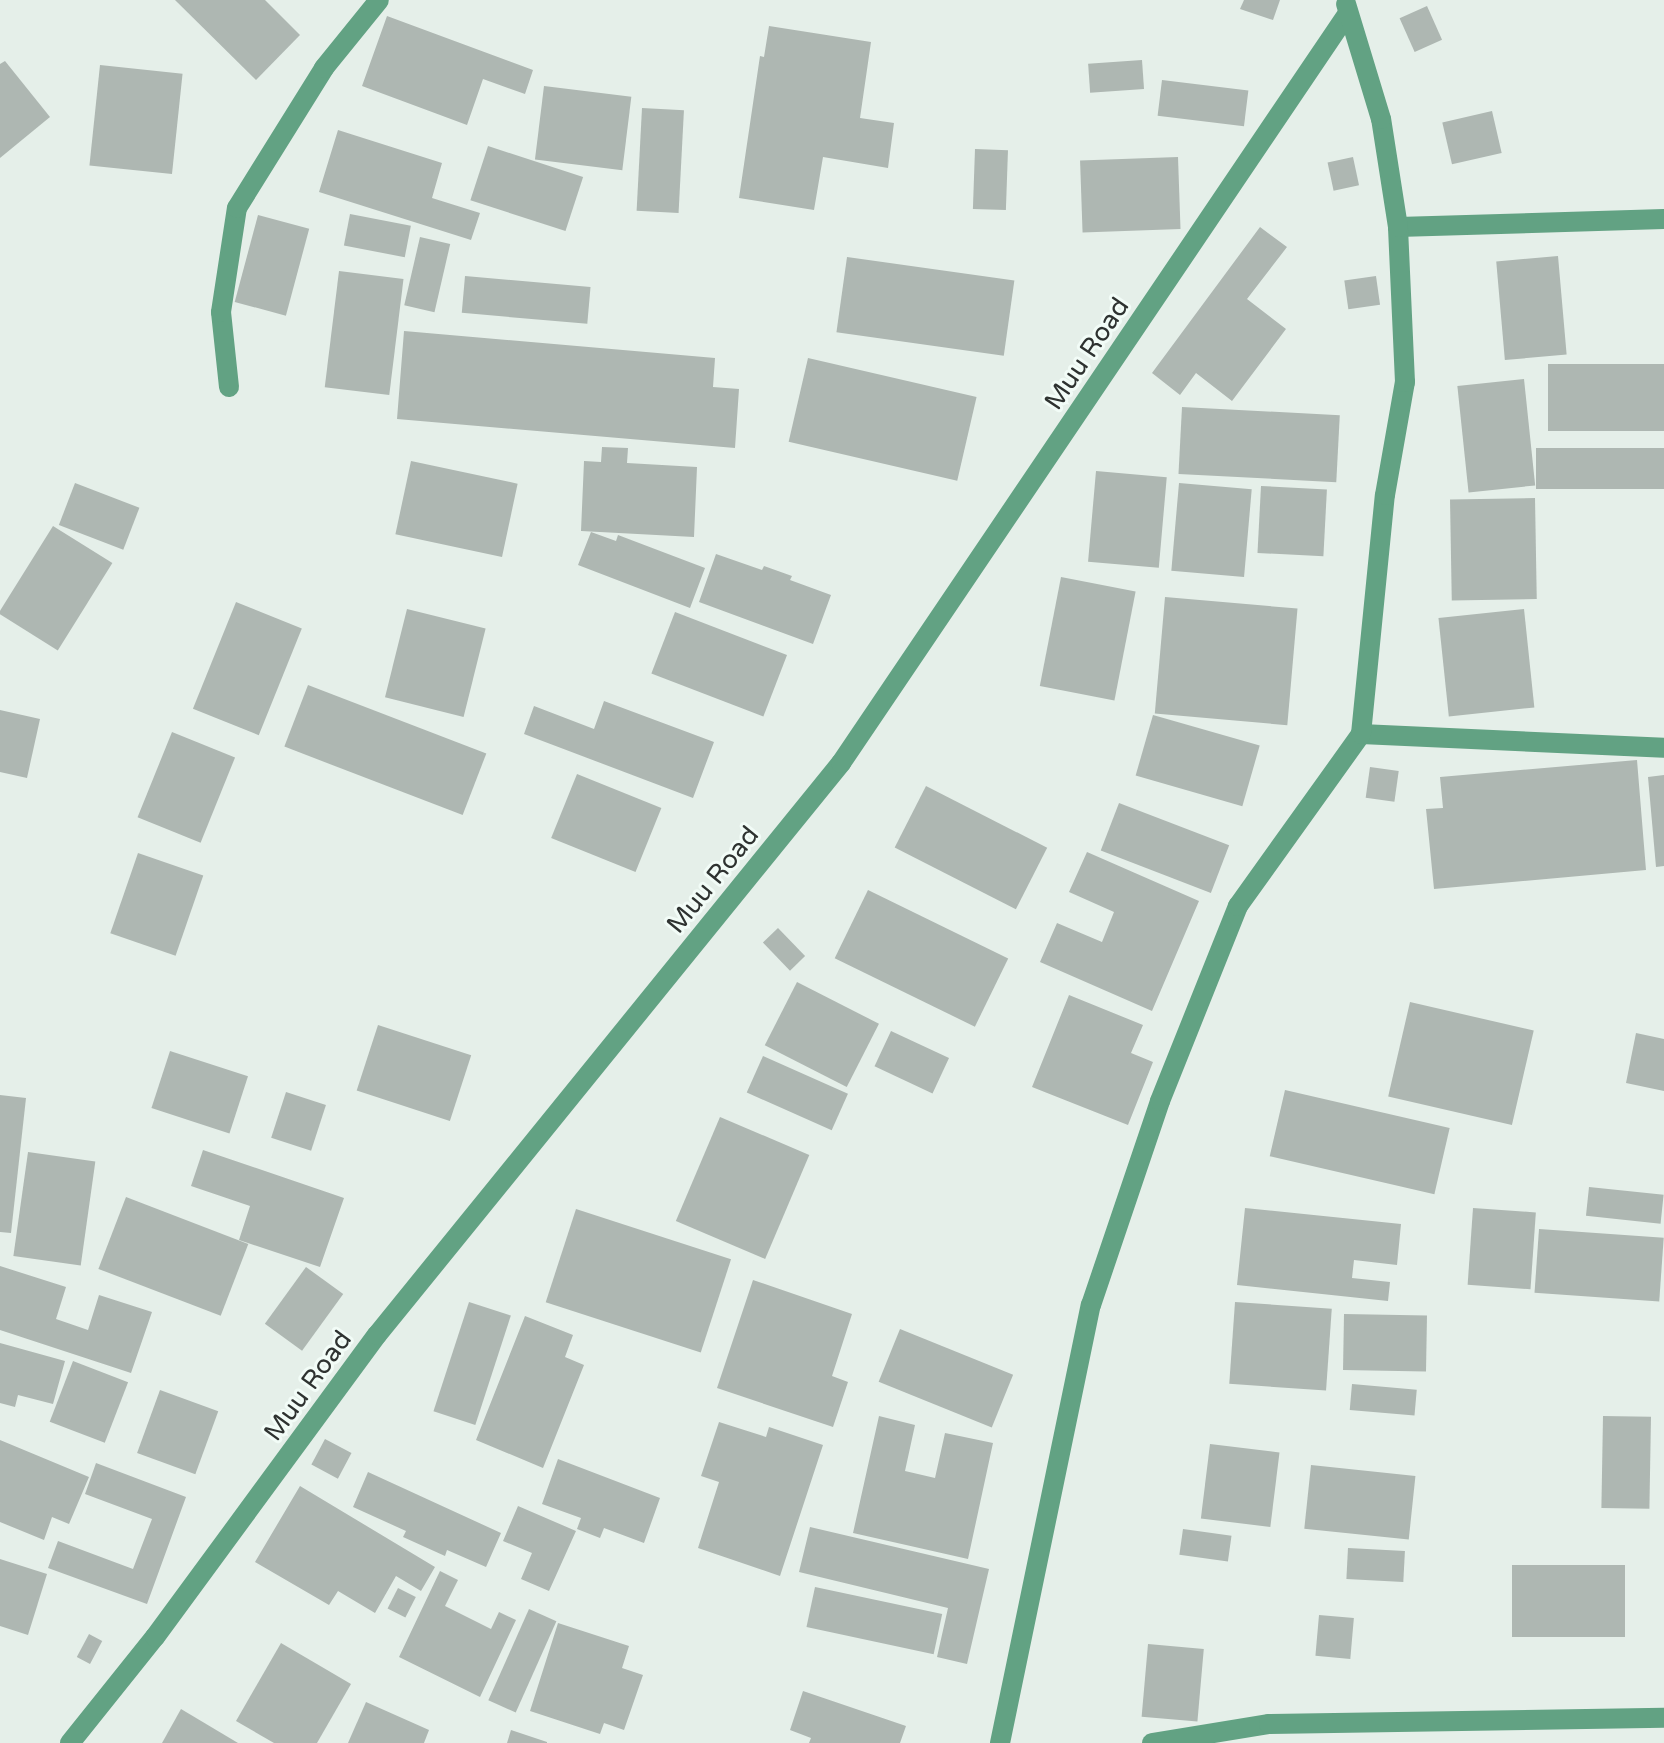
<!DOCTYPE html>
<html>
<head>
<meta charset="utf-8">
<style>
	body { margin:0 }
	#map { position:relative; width:1664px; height:1743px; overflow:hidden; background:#e5efe9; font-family:"Varela Round",sans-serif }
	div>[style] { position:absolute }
	.building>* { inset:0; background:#aeb7b2; transform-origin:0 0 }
	.minor>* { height:20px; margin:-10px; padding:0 10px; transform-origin:10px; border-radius:10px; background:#62a283 }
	span { translate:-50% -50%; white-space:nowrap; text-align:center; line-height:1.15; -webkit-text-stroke:6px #f2fcf7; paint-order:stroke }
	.street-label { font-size:26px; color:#2e3230 }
</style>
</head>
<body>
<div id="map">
	<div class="building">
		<i style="clip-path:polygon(175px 0,265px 0,300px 35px,256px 80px)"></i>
		<i style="clip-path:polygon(1244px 0,1280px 0,1273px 20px,1240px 9px)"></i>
		<i style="left:1427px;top:6px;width:37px;height:30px;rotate:66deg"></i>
		<i style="clip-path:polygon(387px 16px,533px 70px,525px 94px,483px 79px,467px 125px,362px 86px)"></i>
		<i style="clip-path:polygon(769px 26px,871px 42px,860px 118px,894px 123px,888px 168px,823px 157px,814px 210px,739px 198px,760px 56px,764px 57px)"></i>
		<i style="left:1142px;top:60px;width:29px;height:54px;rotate:86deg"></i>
		<i style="clip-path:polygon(5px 61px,50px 117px,0 158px,0 64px)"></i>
		<i style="left:100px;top:65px;width:83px;height:101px;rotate:6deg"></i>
		<i style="left:1162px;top:80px;width:87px;height:36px;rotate:7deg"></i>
		<i style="left:544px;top:86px;width:88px;height:74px;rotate:7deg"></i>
		<i style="left:642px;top:108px;width:42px;height:103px;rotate:3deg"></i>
		<i style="left:1492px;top:111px;width:43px;height:51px;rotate:77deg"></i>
		<i style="clip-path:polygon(338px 130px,442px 163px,432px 198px,480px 213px,471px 240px,319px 192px)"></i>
		<i style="left:488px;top:146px;width:100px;height:57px;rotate:18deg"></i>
		<i style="left:975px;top:149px;width:33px;height:60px;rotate:2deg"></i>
		<i style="left:1178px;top:157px;width:72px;height:98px;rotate:88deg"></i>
		<i style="left:1353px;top:157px;width:29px;height:26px;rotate:78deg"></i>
		<i style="left:350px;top:214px;width:62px;height:32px;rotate:11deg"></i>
		<i style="left:258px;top:215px;width:53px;height:90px;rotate:15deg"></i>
		<i style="clip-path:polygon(1260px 227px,1287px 247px,1247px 299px,1286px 329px,1232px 401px,1196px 373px,1180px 395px,1152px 373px)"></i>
		<i style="left:420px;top:237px;width:31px;height:70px;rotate:13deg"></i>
		<i style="left:1558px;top:256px;width:99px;height:62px;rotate:85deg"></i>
		<i style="left:847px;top:257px;width:169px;height:76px;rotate:8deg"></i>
		<i style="left:339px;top:271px;width:65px;height:117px;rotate:7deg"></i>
		<i style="left:465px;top:276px;width:126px;height:37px;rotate:5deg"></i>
		<i style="left:1376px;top:276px;width:29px;height:32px;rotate:82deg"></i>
		<i style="clip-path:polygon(404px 331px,715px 358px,713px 387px,739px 389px,735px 448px,397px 419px)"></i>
		<i style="left:808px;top:358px;width:173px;height:86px;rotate:13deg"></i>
		<i style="left:1548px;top:364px;width:116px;height:67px"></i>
		<i style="left:1524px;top:379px;width:107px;height:67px;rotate:84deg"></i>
		<i style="left:1182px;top:407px;width:158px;height:67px;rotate:3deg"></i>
		<i style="clip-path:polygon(602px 447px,628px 448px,627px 463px,697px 467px,694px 537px,581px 531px,584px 461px,601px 462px)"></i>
		<i style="left:1536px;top:448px;width:128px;height:41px"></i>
		<i style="left:411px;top:461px;width:109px;height:75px;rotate:12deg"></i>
		<i style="left:1096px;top:471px;width:71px;height:91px;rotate:5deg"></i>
		<i style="left:75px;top:483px;width:69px;height:45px;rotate:21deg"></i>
		<i style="left:1179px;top:483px;width:73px;height:88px;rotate:5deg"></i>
		<i style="left:1261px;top:486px;width:66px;height:67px;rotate:3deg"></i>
		<i style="left:1535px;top:498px;width:101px;height:85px;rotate:89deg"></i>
		<i style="left:53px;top:526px;width:70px;height:103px;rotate:32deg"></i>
		<i style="clip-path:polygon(591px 532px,616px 541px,618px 535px,705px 568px,690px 608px,578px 565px)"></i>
		<i style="clip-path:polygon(716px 554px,762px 570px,764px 566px,792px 576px,790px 580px,831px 595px,813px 644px,699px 602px)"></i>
		<i style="left:1061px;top:577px;width:76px;height:111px;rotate:11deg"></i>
		<i style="left:1165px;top:597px;width:133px;height:117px;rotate:5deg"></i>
		<i style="left:236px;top:602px;width:71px;height:115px;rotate:22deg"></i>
		<i style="left:407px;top:609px;width:81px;height:91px;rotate:14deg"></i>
		<i style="left:1524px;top:609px;width:99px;height:86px;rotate:84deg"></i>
		<i style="left:675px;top:612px;width:120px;height:66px;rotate:21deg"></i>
		<i style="left:308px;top:685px;width:191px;height:66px;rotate:21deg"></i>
		<i style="clip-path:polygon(604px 701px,714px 742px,693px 798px,524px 734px,534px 706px,594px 729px)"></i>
		<i style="clip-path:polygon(0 710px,40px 719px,27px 778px,0 772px)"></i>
		<i style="left:1153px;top:715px;width:111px;height:63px;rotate:16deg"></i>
		<i style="left:172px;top:732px;width:68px;height:92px;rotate:22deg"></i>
		<i style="clip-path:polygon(1637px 760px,1646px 870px,1434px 889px,1426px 809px,1443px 808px,1440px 777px)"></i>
		<i style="left:1370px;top:767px;width:29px;height:31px;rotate:8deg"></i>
		<i style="left:577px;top:774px;width:91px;height:69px;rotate:22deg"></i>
		<i style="clip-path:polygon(1664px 775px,1664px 866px,1656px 867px,1648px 777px)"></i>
		<i style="left:926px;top:786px;width:136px;height:69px;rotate:27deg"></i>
		<i style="left:1119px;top:803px;width:118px;height:51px;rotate:21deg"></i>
		<i style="clip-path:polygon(1087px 852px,1199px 901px,1152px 1011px,1040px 962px,1057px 923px,1102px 942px,1114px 912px,1069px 892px)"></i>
		<i style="left:138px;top:853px;width:69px;height:85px;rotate:19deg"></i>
		<i style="left:868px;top:890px;width:156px;height:76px;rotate:26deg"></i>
		<i style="left:778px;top:928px;width:39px;height:21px;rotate:46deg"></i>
		<i style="left:797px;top:982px;width:92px;height:71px;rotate:27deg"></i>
		<i style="clip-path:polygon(1069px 995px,1143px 1025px,1131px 1053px,1153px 1062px,1128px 1125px,1032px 1087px)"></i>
		<i style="left:1410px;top:1002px;width:127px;height:97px;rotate:13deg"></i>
		<i style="left:378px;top:1025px;width:98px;height:69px;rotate:18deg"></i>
		<i style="left:891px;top:1031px;width:64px;height:39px;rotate:25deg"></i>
		<i style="clip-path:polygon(1636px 1033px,1664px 1039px,1664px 1091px,1626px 1083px)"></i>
		<i style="left:170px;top:1051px;width:82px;height:60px;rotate:18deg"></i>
		<i style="left:763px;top:1056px;width:93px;height:40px;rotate:24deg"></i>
		<i style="left:1285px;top:1090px;width:169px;height:68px;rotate:13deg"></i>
		<i style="left:286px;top:1092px;width:42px;height:48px;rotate:18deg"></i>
		<i style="clip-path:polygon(0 1095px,26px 1098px,11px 1233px,0 1232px)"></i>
		<i style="left:720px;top:1117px;width:97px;height:113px;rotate:23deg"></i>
		<i style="clip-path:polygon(203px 1150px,344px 1198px,320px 1267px,239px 1240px,250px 1206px,191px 1186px)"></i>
		<i style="left:28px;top:1152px;width:68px;height:105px;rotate:8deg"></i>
		<i style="left:1589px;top:1187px;width:75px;height:29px;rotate:6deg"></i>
		<i style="left:126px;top:1197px;width:131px;height:77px;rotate:21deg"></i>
		<i style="clip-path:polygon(1245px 1208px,1401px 1224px,1397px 1265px,1354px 1260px,1352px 1278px,1390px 1282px,1388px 1301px,1237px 1285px)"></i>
		<i style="left:1473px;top:1208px;width:63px;height:77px;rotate:4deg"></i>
		<i style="left:576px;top:1209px;width:163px;height:98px;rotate:18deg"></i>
		<i style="left:1539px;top:1229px;width:125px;height:64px;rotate:4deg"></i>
		<i style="clip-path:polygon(0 1266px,66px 1287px,56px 1319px,88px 1330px,99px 1295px,152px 1312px,131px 1373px,0 1330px)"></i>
		<i style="left:306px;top:1267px;width:46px;height:70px;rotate:36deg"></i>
		<i style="clip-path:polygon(753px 1280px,852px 1314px,832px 1376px,848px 1382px,833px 1427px,717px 1388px)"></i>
		<i style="left:469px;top:1302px;width:44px;height:115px;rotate:18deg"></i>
		<i style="left:1235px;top:1302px;width:97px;height:82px;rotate:4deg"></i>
		<i style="left:1344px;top:1314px;width:83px;height:56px;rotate:1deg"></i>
		<i style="clip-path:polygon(525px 1316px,573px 1335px,565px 1357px,584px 1365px,543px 1468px,476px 1440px)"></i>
		<i style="left:900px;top:1329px;width:122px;height:57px;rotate:22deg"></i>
		<i style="clip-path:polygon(0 1343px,65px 1361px,53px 1404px,18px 1395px,15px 1407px,0 1403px)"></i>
		<i style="left:73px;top:1361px;width:59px;height:65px;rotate:21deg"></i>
		<i style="left:1352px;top:1384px;width:65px;height:26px;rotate:5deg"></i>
		<i style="left:160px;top:1390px;width:62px;height:67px;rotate:20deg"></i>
		<i style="clip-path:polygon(879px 1416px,915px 1425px,905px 1471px,935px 1478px,945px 1433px,993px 1443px,968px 1559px,853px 1533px)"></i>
		<i style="left:1603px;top:1416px;width:48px;height:92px;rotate:1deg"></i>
		<i style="clip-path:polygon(719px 1422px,766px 1437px,769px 1427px,823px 1445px,780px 1576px,698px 1548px,719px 1482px,701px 1476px)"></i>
		<i style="left:325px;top:1439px;width:30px;height:29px;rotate:28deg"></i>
		<i style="clip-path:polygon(0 1440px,89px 1477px,69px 1524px,52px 1517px,44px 1540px,0 1522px)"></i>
		<i style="left:1210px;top:1444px;width:70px;height:75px;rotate:7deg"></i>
		<i style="clip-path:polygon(558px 1459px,660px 1498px,644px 1543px,604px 1528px,600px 1538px,577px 1529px,581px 1518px,542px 1504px)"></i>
		<i style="clip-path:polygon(96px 1463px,186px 1497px,147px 1604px,48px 1568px,58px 1541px,133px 1569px,152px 1519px,85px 1494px)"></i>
		<i style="left:1311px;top:1465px;width:105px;height:64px;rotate:6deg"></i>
		<i style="clip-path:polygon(368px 1472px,501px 1533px,486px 1567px,447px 1550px,445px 1556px,403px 1537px,406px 1531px,353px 1507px)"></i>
		<i style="clip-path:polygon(300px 1486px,435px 1567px,421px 1591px,396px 1576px,375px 1613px,338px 1591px,329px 1605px,255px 1562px)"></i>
		<i style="clip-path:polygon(518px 1506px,576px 1531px,549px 1591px,521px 1579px,532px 1553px,503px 1541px)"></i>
		<i style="clip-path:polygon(810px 1527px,989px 1569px,967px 1664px,937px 1657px,948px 1608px,799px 1572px)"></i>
		<i style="left:1183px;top:1529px;width:49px;height:26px;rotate:8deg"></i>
		<i style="left:1348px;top:1548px;width:57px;height:31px;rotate:3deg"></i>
		<i style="clip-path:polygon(0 1559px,47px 1574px,28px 1635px,0 1626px)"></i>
		<i style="left:1512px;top:1565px;width:113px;height:72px"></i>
		<i style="clip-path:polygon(440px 1571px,458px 1580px,445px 1606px,491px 1629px,499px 1612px,516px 1620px,480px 1697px,399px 1657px)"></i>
		<i style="left:815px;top:1587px;width:130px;height:41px;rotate:12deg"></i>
		<i style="left:398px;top:1588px;width:20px;height:23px;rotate:27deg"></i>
		<i style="left:529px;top:1609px;width:30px;height:100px;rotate:24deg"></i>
		<i style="left:1319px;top:1615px;width:35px;height:41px;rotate:5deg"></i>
		<i style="clip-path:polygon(558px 1623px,629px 1646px,622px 1668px,643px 1675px,624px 1730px,604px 1723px,600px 1734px,530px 1711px)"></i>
		<i style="left:89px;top:1634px;width:15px;height:26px;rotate:28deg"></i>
		<i style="clip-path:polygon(281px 1643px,351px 1684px,317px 1743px,274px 1743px,236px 1721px)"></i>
		<i style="left:1148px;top:1644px;width:56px;height:73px;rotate:5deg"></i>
		<i style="clip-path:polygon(803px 1691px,906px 1726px,900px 1743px,809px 1743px,811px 1738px,790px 1730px)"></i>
		<i style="clip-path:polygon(366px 1702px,429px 1730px,424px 1743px,348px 1743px)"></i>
		<i style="clip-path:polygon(181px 1709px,238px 1743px,162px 1743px)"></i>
		<i style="clip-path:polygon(511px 1730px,547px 1742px,547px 1743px,507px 1743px)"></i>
	</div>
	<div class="minor">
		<i style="left:1398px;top:227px;width:266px;rotate:-1.7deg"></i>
		<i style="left:229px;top:387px;width:75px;rotate:-96.1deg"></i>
		<i style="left:221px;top:312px;width:105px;rotate:-81.3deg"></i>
		<i style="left:237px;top:208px;width:165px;rotate:-58.1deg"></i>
		<i style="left:324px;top:68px;width:87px;rotate:-51deg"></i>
		<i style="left:1361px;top:734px;width:303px;rotate:2.6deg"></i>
		<i style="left:70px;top:1743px;width:136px;rotate:-51.3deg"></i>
		<i style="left:155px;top:1637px;width:375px;rotate:-53.7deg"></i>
		<i style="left:377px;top:1335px;width:737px;rotate:-50.95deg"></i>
		<i style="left:841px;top:763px;width:905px;rotate:-55.94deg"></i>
		<i style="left:1000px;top:1743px;width:447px;rotate:-78.3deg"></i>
		<i style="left:1091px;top:1305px;width:215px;rotate:-71.3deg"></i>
		<i style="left:1160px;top:1101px;width:210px;rotate:-68.2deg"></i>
		<i style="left:1238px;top:906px;width:211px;rotate:-54.4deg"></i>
		<i style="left:1361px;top:734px;width:240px;rotate:-84.3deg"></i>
		<i style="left:1385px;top:495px;width:115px;rotate:-80deg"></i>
		<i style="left:1405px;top:382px;width:155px;rotate:-92.6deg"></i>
		<i style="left:1398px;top:227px;width:109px;rotate:-98.9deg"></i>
		<i style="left:1381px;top:119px;width:120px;rotate:-106.9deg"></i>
		<i style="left:1152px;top:1743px;width:119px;rotate:-9.2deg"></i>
		<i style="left:1269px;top:1724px;width:395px;rotate:-0.9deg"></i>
	</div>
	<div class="street-label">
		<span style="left:1087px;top:354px;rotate:-56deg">Muu Road</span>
		<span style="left:713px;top:880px;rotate:-51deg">Muu Road</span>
		<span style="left:308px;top:1386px;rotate:-54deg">Muu Road</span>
	</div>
</div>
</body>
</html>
